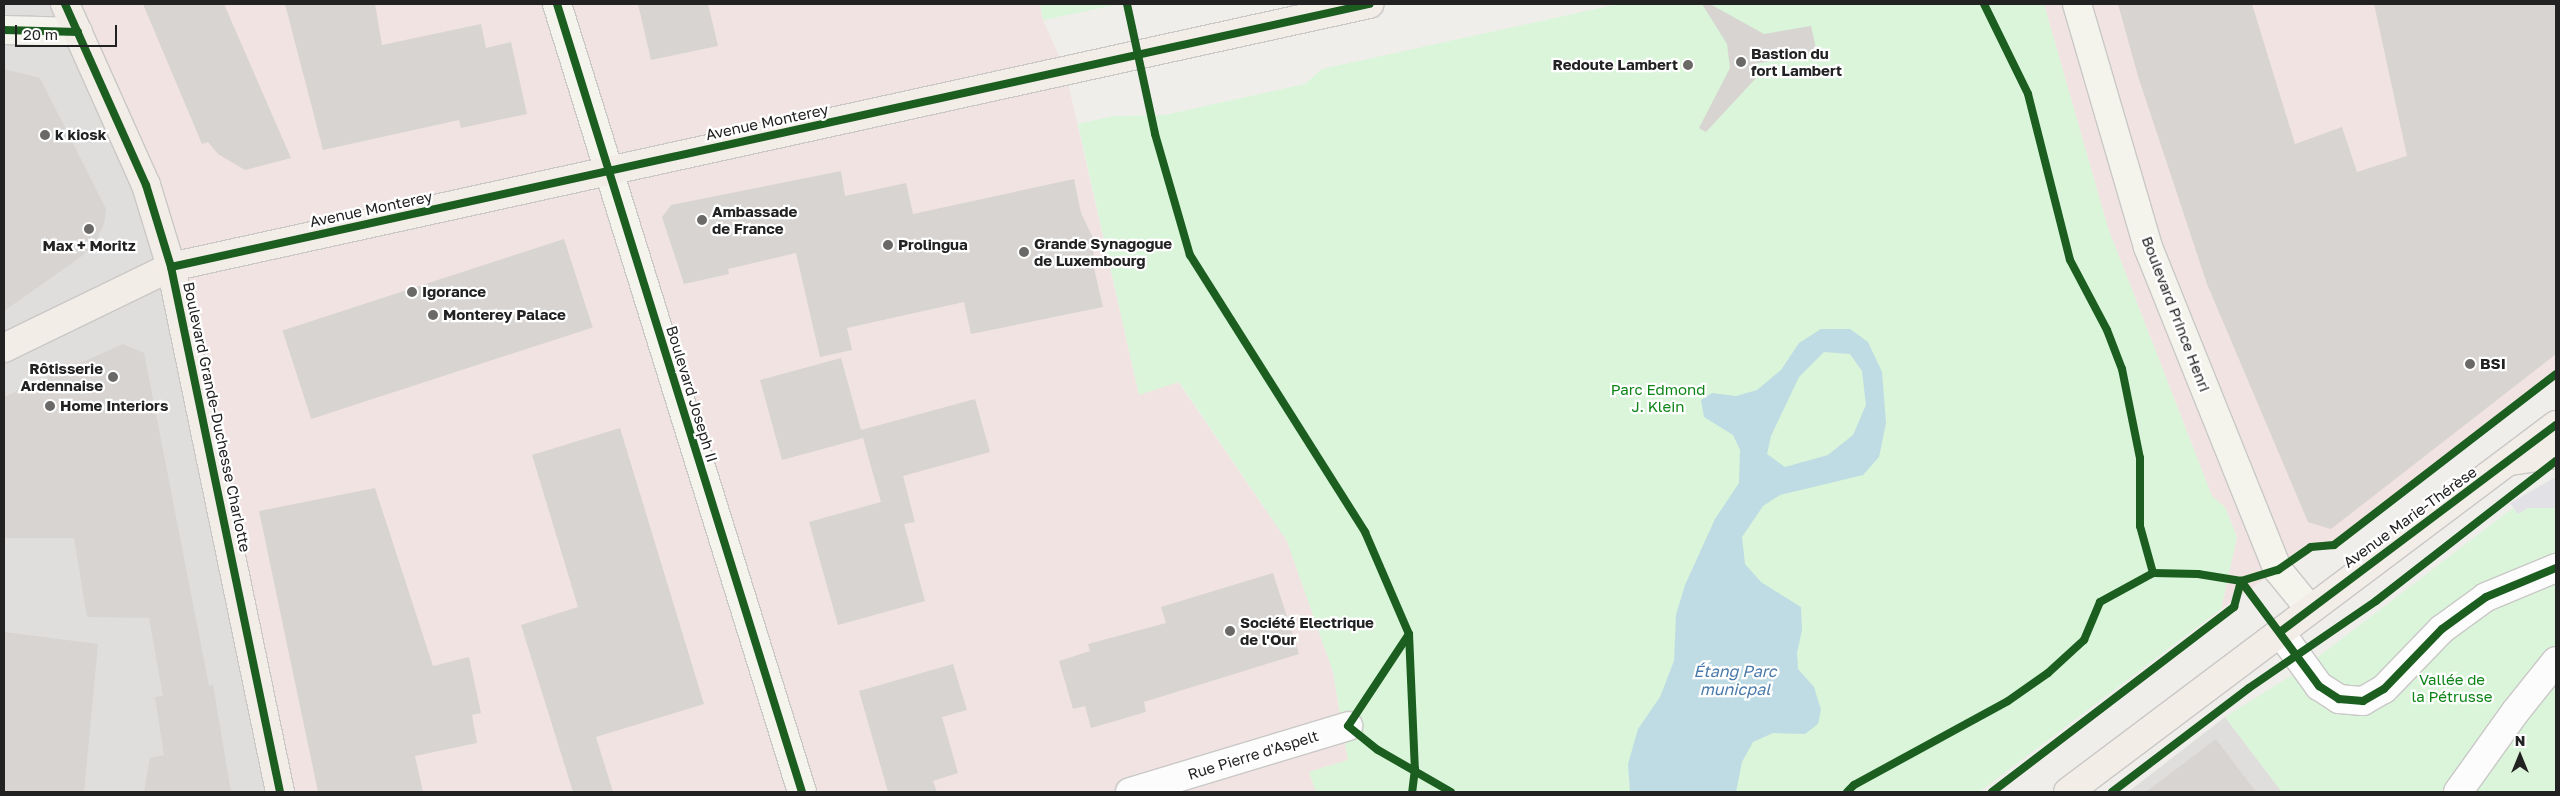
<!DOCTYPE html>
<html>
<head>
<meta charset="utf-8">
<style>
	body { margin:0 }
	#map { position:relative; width:2560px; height:796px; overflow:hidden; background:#f0eeeb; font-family:"Golos Text",sans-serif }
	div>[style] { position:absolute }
	.residential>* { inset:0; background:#dfdedc }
	.commercial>* { inset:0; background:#f1e3e1 }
	.park>* { inset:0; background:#daf5da }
	.plaza>* { inset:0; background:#e2e1e5 }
	.water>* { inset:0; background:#bfdbe3 }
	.building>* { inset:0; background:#d7d4d2; transform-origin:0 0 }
	.roads { filter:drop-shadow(1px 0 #c9c8c7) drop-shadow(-1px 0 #c9c8c7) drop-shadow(0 1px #c9c8c7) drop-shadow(0 -1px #c9c8c7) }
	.street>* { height:28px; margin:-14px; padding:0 14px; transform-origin:14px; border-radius:14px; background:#fdfcfc }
	.secondary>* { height:28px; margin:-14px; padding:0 14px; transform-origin:14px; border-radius:14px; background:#f4f4ed }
	.primary>* { height:28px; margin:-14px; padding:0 14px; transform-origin:14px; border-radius:14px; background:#f3ede7 }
	.cycleway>* { height:8px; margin:-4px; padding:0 4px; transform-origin:4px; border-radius:4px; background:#1b5e20 }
	.dots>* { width:14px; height:14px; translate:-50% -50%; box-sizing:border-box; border:2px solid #fff; border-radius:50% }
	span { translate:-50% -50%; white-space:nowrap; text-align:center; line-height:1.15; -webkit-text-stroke:4.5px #fff; paint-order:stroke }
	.poi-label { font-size:15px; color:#222; font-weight:700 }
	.left { translate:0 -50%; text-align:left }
	.right { translate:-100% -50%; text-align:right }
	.street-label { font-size:15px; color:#222 }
	.park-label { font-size:15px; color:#0c8416 }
	.water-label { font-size:16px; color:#4a7aab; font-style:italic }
	.frame { position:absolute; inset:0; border:5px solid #222; pointer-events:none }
	.north { position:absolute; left:2495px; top:731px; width:50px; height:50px; -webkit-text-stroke:4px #fff; paint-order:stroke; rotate:0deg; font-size:14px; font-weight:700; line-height:20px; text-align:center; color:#222 }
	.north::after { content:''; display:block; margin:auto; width:18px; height:22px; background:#222; clip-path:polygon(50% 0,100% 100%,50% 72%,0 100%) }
	.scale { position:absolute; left:15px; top:25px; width:102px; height:22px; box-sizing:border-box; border:2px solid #222; border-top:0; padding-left:6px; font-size:15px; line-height:18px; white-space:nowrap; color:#222; -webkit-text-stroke:4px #fff; paint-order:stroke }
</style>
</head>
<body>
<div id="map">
	<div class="residential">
		<i style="clip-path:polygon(4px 4px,65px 4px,146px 185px,280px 792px,4px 792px)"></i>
		<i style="clip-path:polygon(2225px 717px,2282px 792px,2128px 792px)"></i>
	</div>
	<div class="commercial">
		<i style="clip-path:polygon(65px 4px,1040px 4px,1043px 20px,1065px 70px,1139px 395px,1178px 382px,1287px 541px,1333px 672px,1348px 760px,1309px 772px,1316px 792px,280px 792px,185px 331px)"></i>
		<i style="clip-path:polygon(2044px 4px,2556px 4px,2556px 374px,2334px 545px,2311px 547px,2221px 609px,2237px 537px,2225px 507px,2212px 496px,2108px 228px)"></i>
	</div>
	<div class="park">
		<i style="clip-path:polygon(1040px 4px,1120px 4px,1043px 20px)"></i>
		<i style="clip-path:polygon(1618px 4px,2044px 4px,2108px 228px,2212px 496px,2225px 507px,2237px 537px,2221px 609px,1979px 792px,1316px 792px,1309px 772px,1348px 760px,1333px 672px,1287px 541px,1179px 382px,1139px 395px,1078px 124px,1113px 116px,1165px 115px,1305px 84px,1322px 69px)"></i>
		<i style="clip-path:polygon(2513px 508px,2518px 514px,2528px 508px,2556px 508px,2556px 792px,2282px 792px,2225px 717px,2305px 667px)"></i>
	</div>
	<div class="plaza">
		<i style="clip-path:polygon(2556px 477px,2556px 508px,2528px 508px,2518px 514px,2510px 503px)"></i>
	</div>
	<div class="water">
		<i style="clip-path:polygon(evenodd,1821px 329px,1850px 329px,1868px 342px,1882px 372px,1886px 423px,1879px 457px,1863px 475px,1780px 495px,1763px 506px,1742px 537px,1745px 564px,1761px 582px,1801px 607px,1802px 630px,1797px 653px,1798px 669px,1814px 687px,1821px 710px,1818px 724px,1805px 734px,1773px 733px,1753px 742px,1742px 762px,1736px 792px,1630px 792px,1628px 764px,1638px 729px,1660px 697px,1674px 661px,1676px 615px,1685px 585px,1715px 519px,1739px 483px,1740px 450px,1733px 435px,1704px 417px,1701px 400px,1712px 393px,1736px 396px,1757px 390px,1781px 370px,1799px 343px,1821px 329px,1824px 352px,1850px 354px,1862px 371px,1866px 405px,1853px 435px,1828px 455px,1785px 467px,1767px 454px,1771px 436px,1799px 377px,1824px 352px)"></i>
	</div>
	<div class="building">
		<i style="clip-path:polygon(143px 4px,224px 4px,291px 158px,245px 170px,218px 154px,208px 142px,202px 144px)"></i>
		<i style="clip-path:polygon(285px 4px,375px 4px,382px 45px,481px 24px,486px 48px,511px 42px,527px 114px,461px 128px,459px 120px,323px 150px)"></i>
		<i style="clip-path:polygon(638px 4px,708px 4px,718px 46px,651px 60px)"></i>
		<i style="clip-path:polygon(1702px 4px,1710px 4px,1764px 34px,1811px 26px,1817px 53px,1754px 64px,1756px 78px,1706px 132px,1699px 128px,1730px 68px,1727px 44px)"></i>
		<i style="clip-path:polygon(2118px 4px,2252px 4px,2295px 144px,2342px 127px,2357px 172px,2407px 156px,2374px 4px,2556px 4px,2556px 354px,2331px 529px,2308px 522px,2207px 284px,2138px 76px)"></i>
		<i style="clip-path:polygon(4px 69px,40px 78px,106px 209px,104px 224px,96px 241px,82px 256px,4px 311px)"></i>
		<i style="clip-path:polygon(841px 171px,845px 196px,906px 183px,913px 214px,1074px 179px,1081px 213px,1094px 240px,1093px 264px,1103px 307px,971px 334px,964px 302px,847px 328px,852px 350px,820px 357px,796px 253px,728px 269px,729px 274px,684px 284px,662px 217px,671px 205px)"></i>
		<i style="left:564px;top:239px;width:93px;height:296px;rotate:72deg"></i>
		<i style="clip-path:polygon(123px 344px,144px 353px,209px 686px,213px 685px,231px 792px,144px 792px,150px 758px,164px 755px,155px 697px,163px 696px,149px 618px,87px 617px,74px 538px,4px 538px,4px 397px)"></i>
		<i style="clip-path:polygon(841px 358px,861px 430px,975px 399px,990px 452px,903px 476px,915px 522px,904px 524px,925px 601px,838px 625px,809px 522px,881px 502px,863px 438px,782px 460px,760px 380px)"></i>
		<i style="clip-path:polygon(620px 428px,704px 704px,596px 737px,613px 792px,573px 792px,521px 625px,578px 607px,532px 455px)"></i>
		<i style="clip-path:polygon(375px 488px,433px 666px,469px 657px,481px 713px,472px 715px,477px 743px,415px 756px,423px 792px,318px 792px,259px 511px)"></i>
		<i style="clip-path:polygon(1273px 573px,1299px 654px,1144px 702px,1146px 712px,1091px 728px,1085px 706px,1073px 709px,1059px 661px,1090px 651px,1088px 644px,1166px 623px,1161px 607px)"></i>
		<i style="clip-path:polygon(4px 632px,98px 644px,84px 792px,4px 792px)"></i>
		<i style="clip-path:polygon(953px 664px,967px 710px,942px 717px,958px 773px,933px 781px,937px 792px,888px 792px,859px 691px)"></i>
		<i style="clip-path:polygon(2216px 739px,2256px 792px,2146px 792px)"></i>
	</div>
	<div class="roads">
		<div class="street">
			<i style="left:2280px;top:632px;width:67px;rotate:54.2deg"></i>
			<i style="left:2319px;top:686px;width:24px;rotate:33deg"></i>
			<i style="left:2339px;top:699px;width:24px;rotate:5deg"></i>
			<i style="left:2363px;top:701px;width:24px;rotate:-30deg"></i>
			<i style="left:2384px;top:689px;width:83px;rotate:-46deg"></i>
			<i style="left:2442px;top:629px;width:54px;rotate:-36deg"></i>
			<i style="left:2486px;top:597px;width:76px;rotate:-22.5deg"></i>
			<i style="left:1130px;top:792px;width:228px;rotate:-16.8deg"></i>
			<i style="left:2458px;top:792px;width:100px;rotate:-54.4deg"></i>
			<i style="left:2516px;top:711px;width:64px;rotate:-51.3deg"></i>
		</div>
		<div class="secondary">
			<i style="left:557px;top:4px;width:825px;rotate:72.73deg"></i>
			<i style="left:2077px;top:4px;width:253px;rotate:73.7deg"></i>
			<i style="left:2148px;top:247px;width:348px;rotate:68.1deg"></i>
			<i style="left:2278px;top:570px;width:49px;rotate:50.8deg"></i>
			<i style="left:4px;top:30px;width:74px;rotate:1.5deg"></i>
		</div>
		<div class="primary">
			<i style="left:65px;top:4px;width:198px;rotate:65.9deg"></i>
			<i style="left:146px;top:185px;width:86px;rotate:73deg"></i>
			<i style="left:171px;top:267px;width:536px;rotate:78.27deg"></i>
			<i style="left:4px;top:348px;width:186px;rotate:-25.9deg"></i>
			<i style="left:171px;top:267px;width:1227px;rotate:-12.38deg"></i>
			<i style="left:2511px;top:461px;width:46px;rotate:-8.8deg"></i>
			<i style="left:2068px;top:792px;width:611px;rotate:-36.94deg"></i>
		</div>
	</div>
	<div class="cycleway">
		<i style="left:65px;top:4px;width:198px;rotate:65.9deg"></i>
		<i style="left:146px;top:185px;width:86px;rotate:73deg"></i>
		<i style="left:171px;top:267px;width:536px;rotate:78.27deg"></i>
		<i style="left:557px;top:4px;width:825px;rotate:72.73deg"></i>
		<i style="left:1127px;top:4px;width:133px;rotate:77.8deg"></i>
		<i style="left:1155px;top:134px;width:126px;rotate:73.9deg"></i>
		<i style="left:1190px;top:255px;width:328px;rotate:57.7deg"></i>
		<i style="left:1365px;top:532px;width:111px;rotate:66.7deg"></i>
		<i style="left:1409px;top:634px;width:135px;rotate:87.5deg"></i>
		<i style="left:1415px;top:769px;width:23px;rotate:97deg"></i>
		<i style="left:1984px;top:4px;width:100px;rotate:63.9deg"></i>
		<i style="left:2028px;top:94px;width:171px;rotate:75.8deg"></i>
		<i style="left:2070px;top:260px;width:79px;rotate:62.1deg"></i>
		<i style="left:2107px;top:330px;width:42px;rotate:69deg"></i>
		<i style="left:2122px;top:369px;width:91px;rotate:78.6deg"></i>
		<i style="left:2140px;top:458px;width:68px;rotate:90deg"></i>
		<i style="left:2140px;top:526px;width:49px;rotate:74.5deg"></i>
		<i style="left:4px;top:30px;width:74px;rotate:1.5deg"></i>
		<i style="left:171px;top:267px;width:1227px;rotate:-12.38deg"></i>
		<i style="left:2241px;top:581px;width:131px;rotate:53.4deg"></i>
		<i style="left:2319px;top:686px;width:24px;rotate:33deg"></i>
		<i style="left:2339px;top:699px;width:24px;rotate:5deg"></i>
		<i style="left:2363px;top:701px;width:24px;rotate:-30deg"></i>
		<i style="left:2384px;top:689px;width:83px;rotate:-46deg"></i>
		<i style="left:2442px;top:629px;width:54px;rotate:-36deg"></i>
		<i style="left:2486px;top:597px;width:76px;rotate:-22.5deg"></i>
		<i style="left:2280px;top:632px;width:345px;rotate:-36.9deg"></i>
		<i style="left:1409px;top:634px;width:110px;rotate:123.5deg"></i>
		<i style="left:1348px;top:726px;width:38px;rotate:39deg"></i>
		<i style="left:1378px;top:750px;width:84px;rotate:29.9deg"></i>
		<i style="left:1847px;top:792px;width:10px;rotate:-45deg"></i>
		<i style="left:1854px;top:785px;width:175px;rotate:-28.6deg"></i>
		<i style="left:2008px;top:701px;width:49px;rotate:-35deg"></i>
		<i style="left:2048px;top:673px;width:49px;rotate:-42.5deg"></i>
		<i style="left:2084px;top:640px;width:41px;rotate:-67.2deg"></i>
		<i style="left:2100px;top:602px;width:60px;rotate:-28.7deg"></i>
		<i style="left:2153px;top:573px;width:45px;rotate:1.3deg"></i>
		<i style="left:2198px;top:574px;width:44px;rotate:9.2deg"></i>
		<i style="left:2241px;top:581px;width:39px;rotate:-17deg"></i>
		<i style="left:2278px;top:570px;width:40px;rotate:-34.9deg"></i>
		<i style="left:2311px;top:547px;width:23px;rotate:-5deg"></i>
		<i style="left:2334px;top:545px;width:280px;rotate:-37.6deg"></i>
		<i style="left:1992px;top:792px;width:305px;rotate:-37.4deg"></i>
		<i style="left:2234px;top:607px;width:27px;rotate:-75deg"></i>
		<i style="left:2112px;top:792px;width:172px;rotate:-37.2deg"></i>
		<i style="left:2249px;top:688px;width:154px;rotate:-34.4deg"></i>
		<i style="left:2376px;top:601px;width:228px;rotate:-37.9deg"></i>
	</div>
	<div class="dots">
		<i style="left:1741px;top:62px;background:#6a6968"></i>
		<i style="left:1688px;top:65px;background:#6a6968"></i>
		<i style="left:45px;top:135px;background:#6a6968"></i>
		<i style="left:702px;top:220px;background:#6a6968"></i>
		<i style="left:89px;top:229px;background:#6a6968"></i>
		<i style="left:888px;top:245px;background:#6a6968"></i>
		<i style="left:1024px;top:252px;background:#6a6968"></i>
		<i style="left:412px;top:292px;background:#6a6968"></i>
		<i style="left:433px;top:315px;background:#6a6968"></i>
		<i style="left:2470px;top:364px;background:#6a6968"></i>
		<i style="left:113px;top:377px;background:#6a6968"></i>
		<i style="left:50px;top:406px;background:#6a6968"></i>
		<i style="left:1230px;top:631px;background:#6a6968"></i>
	</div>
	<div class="poi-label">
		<span class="left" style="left:1751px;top:62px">Bastion du<br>fort Lambert</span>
		<span class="right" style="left:1678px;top:65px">Redoute Lambert</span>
		<span class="left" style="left:55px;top:135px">k kiosk</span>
		<span class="left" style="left:712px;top:220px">Ambassade<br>de France</span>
		<span class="left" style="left:1034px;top:252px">Grande Synagogue<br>de Luxembourg</span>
		<span class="left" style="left:898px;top:245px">Prolingua</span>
		<span style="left:89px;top:246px">Max + Moritz</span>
		<span class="left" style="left:422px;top:292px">Igorance</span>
		<span class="left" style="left:443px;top:315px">Monterey Palace</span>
		<span class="left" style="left:2480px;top:364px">BSI</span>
		<span class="right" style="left:103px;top:377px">Rôtisserie<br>Ardennaise</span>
		<span class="left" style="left:60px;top:406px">Home Interiors</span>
		<span class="left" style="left:1240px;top:631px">Société Electrique<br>de l'Our</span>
	</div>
	<div class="street-label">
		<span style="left:767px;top:122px;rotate:-12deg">Avenue Monterey</span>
		<span style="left:371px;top:209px;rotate:-12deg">Avenue Monterey</span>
		<span style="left:2176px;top:314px;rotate:69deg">Boulevard Prince Henri</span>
		<span style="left:692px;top:394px;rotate:73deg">Boulevard Joseph II</span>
		<span style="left:217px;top:417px;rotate:78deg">Boulevard Grande-Duchesse Charlotte</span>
		<span style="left:2410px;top:517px;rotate:-36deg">Avenue Marie-Thérèse</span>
		<span style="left:1253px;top:755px;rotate:-17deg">Rue Pierre d'Aspelt</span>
	</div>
	<div class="park-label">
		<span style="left:1658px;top:398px">Parc Edmond<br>J. Klein</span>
		<span style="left:2452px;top:688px">Vallée de<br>la Pétrusse</span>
	</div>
	<div class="water-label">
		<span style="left:1735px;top:680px">Étang Parc<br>municpal</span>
	</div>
	<div class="frame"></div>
	<div class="north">N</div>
	<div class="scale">20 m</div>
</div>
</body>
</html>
